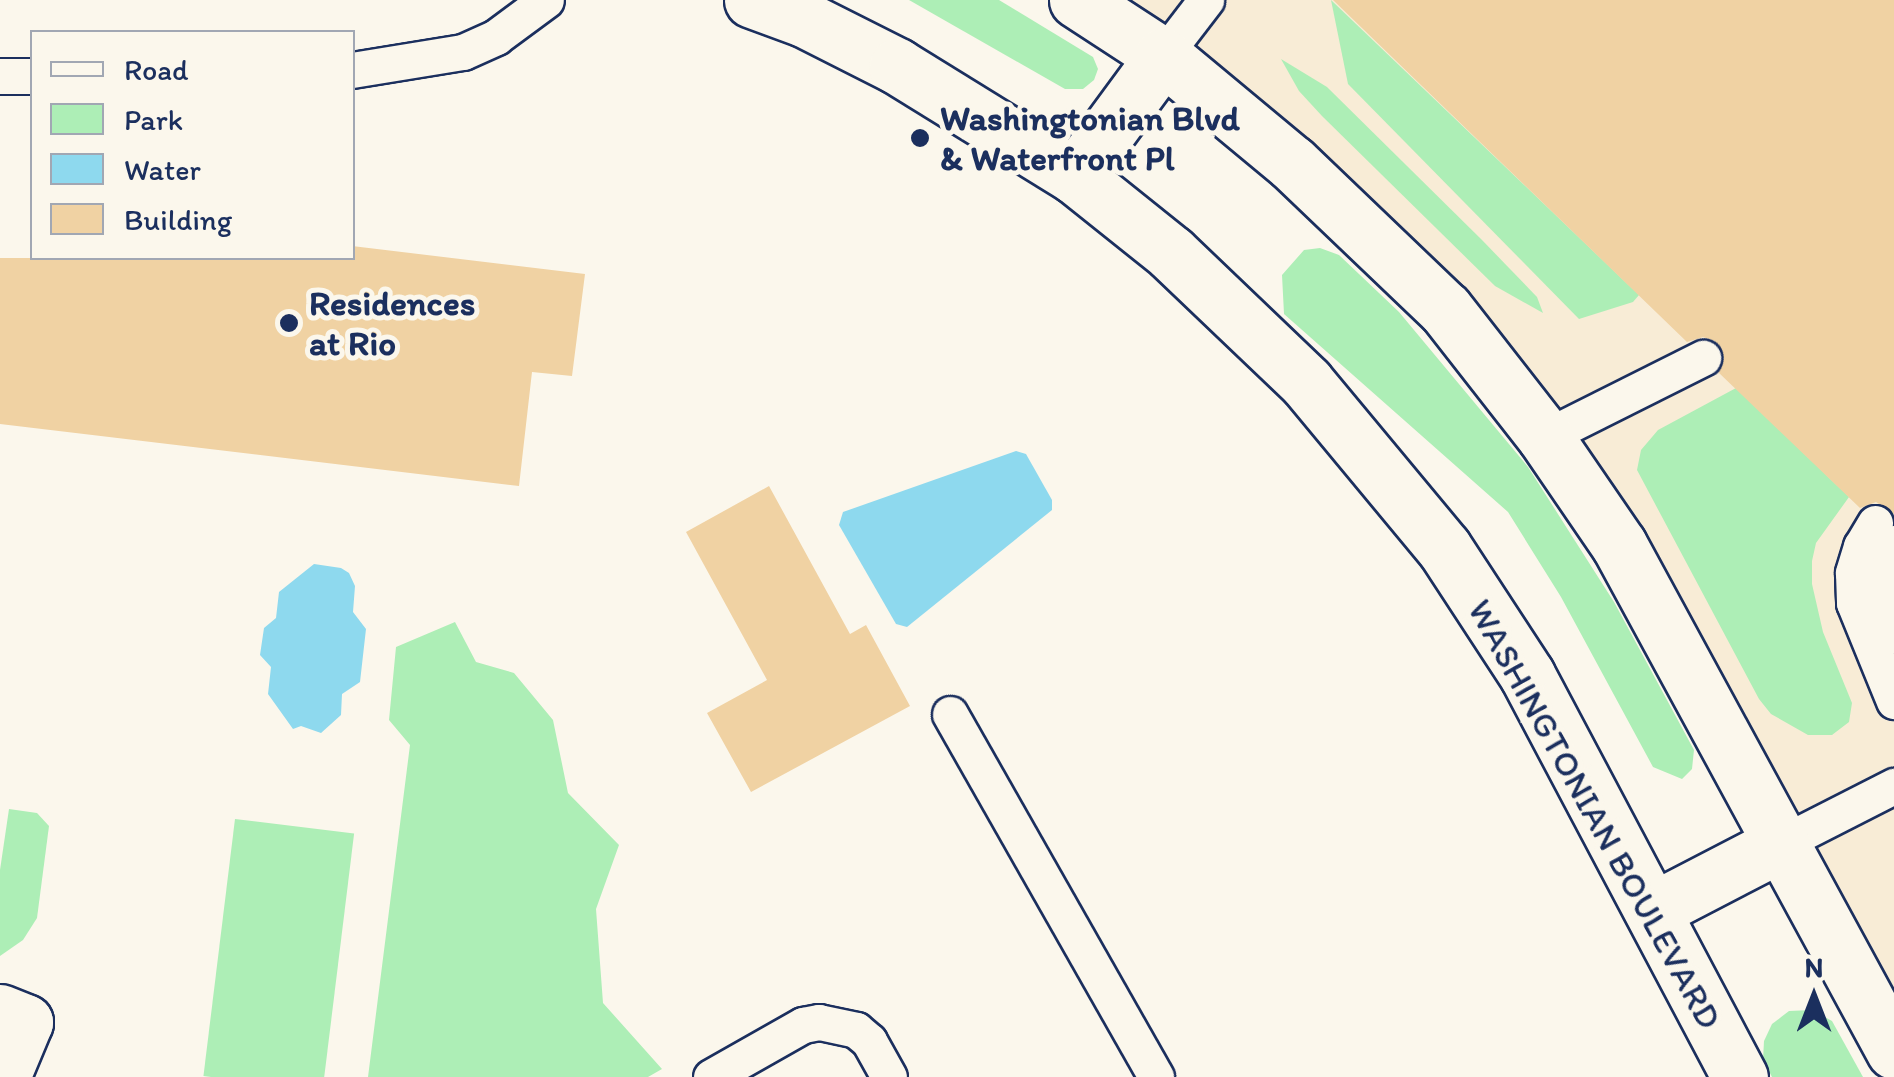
<!DOCTYPE html>
<html>
<head>
<meta charset="utf-8">
<style>
	body { margin:0 }
	#map { position:relative; width:1894px; height:1077px; overflow:hidden; background:#fbf7ec; font-family:Itim,sans-serif }
	div>[style] { position:absolute }
	.built>* { inset:0; background:#f8ecd6 }
	.green>* { inset:0; background:#adeeb6; transform-origin:0 0 }
	.water>* { inset:0; background:#8ed9ee }
	.building>* { inset:0; background:#f0d2a3 }
	.roads { filter:drop-shadow(2px 0 #1b2f5e) drop-shadow(-2px 0 #1b2f5e) drop-shadow(0 2px #1b2f5e) drop-shadow(0 -2px #1b2f5e) }
	.service>* { height:35px; margin:-17.5px; padding:0 17.5px; transform-origin:17.5px; border-radius:17.5px; background:#fbf7ec }
	.pedestrian>* { height:52px; margin:-26px; padding:0 26px; transform-origin:26px; border-radius:26px; background:#fbf7ec }
	.minor>* { height:55px; margin:-27.5px; padding:0 27.5px; transform-origin:27.5px; border-radius:27.5px; background:#fbf7ec }
	.tertiary>* { height:55px; margin:-27.5px; padding:0 27.5px; transform-origin:27.5px; border-radius:27.5px; background:#fbf7ec }
	.dots>* { width:28px; height:28px; translate:-50% -50%; box-sizing:border-box; border:5px solid #fbf7ec; border-radius:50% }
	span { translate:-50% -50%; white-space:nowrap; text-align:center; line-height:1.15; -webkit-text-stroke:10px #fbf7ec; paint-order:stroke }
	.poi-label { font-size:35px; color:#1b2f5e; font-weight:700 }
	.left { translate:0 -50%; text-align:left }
	.street-label { font-size:35px; color:#1b2f5e }
	.legend { position:absolute; left:30px; top:30px; width:325px; height:230px; box-sizing:border-box; background:#fbf7ec; border:2px solid #a1a7b3; margin:0; padding:12px 18px; list-style:none; font-size:30px; color:#1b2f5e }
	.legend li { display:flex; align-items:center; gap:20px; height:50px }
	.legend b { width:50px; border:2px solid #a1a7b3 }
	.north { position:absolute; left:1764px; top:947px; width:100px; height:100px; -webkit-text-stroke:8px #fbf7ec; paint-order:stroke; rotate:0deg; font-size:28px; font-weight:700; line-height:40px; text-align:center; color:#1b2f5e }
	.north::after { content:''; display:block; margin:auto; width:35px; height:45px; background:#1b2f5e; clip-path:polygon(50% 0,100% 100%,50% 72%,0 100%) }
</style>
</head>
<body>
<div id="map">
	<div class="built">
		<i style="clip-path:polygon(1095px 0,1894px 0,1894px 1037px,1587px 483px)"></i>
	</div>
	<div class="green">
		<i style="clip-path:polygon(909px 0,999px 0,1093px 57px,1098px 69px,1094px 80px,1083px 89px,1065px 89px)"></i>
		<i style="clip-path:polygon(1331px 0,1639px 295px,1633px 302px,1579px 319px,1348px 84px)"></i>
		<i style="clip-path:polygon(1281px 59px,1327px 87px,1482px 240px,1537px 297px,1543px 313px,1495px 286px,1322px 116px,1299px 91px)"></i>
		<i style="clip-path:polygon(1320px 248px,1339px 255px,1399px 312px,1528px 467px,1614px 602px,1694px 750px,1692px 769px,1682px 779px,1653px 767px,1561px 597px,1508px 512px,1284px 314px,1282px 275px,1304px 250px)"></i>
		<i style="clip-path:polygon(1736px 388px,1849px 497px,1816px 543px,1812px 561px,1812px 584px,1823px 632px,1852px 703px,1849px 722px,1832px 735px,1808px 735px,1771px 714px,1759px 699px,1637px 470px,1641px 450px,1658px 430px)"></i>
		<i style="clip-path:polygon(455px 622px,476px 662px,514px 673px,553px 720px,568px 793px,619px 845px,596px 909px,603px 1003px,662px 1069px,648px 1077px,368px 1077px,410px 745px,389px 720px,396px 647px)"></i>
		<i style="clip-path:polygon(9px 809px,37px 813px,49px 826px,37px 918px,23px 940px,0 956px,0 870px)"></i>
		<i style="left:235px;top:819px;width:120px;height:259px;rotate:7deg"></i>
		<i style="clip-path:polygon(1812px 1010px,1832px 1021px,1863px 1077px,1772px 1077px,1763px 1060px,1764px 1041px,1772px 1024px,1789px 1011px)"></i>
	</div>
	<div class="water">
		<i style="clip-path:polygon(1016px 451px,1026px 454px,1052px 500px,1052px 510px,907px 627px,896px 624px,839px 525px,843px 512px)"></i>
		<i style="clip-path:polygon(314px 564px,341px 568px,349px 573px,355px 586px,353px 612px,366px 629px,360px 682px,342px 694px,341px 715px,321px 733px,301px 726px,293px 729px,268px 694px,271px 667px,260px 655px,264px 628px,276px 618px,279px 592px)"></i>
	</div>
	<div class="building">
		<i style="clip-path:polygon(1333px 0,1894px 0,1894px 514px,1876px 502px,1860px 508px,1718px 372px,1724px 358px,1715px 341px,1703px 337px,1687px 342px)"></i>
		<i style="clip-path:polygon(352px 246px,585px 274px,572px 376px,532px 372px,519px 486px,0 424px,0 258px,352px 258px)"></i>
		<i style="clip-path:polygon(769px 486px,850px 634px,866px 625px,910px 706px,751px 792px,707px 713px,767px 680px,686px 532px)"></i>
	</div>
	<div class="roads">
		<div class="service">
			<i style="left:1163px;top:56px;width:71px;rotate:-52.5deg"></i>
			<i style="left:352px;top:70px;width:112px;rotate:-9.2deg"></i>
			<i style="left:463px;top:52px;width:36px;rotate:-24deg"></i>
			<i style="left:496px;top:37px;width:62px;rotate:-36.5deg"></i>
			<i style="left:0;top:76px;width:32px"></i>
			<i style="left:1545px;top:437px;width:177px;rotate:-26.6deg"></i>
			<i style="left:1875px;top:523px;width:27px;rotate:121deg"></i>
			<i style="left:1861px;top:546px;width:28px;rotate:107deg"></i>
			<i style="left:1853px;top:573px;width:30px;rotate:88deg"></i>
			<i style="left:1854px;top:603px;width:106px;rotate:67.8deg"></i>
			<i style="left:950px;top:714px;width:417px;rotate:60.4deg"></i>
			<i style="left:1782px;top:843px;width:126px;rotate:-27deg"></i>
			<i style="left:711px;top:1077px;width:106px;rotate:-29.5deg"></i>
			<i style="left:803px;top:1025px;width:16px;rotate:-11deg"></i>
			<i style="left:819px;top:1022px;width:38px;rotate:12deg"></i>
			<i style="left:856px;top:1030px;width:17px;rotate:40deg"></i>
			<i style="left:869px;top:1041px;width:41px;rotate:60.9deg"></i>
		</div>
		<div class="pedestrian">
			<i style="left:1894px;top:552px;width:35px;rotate:114deg"></i>
			<i style="left:1880px;top:584px;width:46px;rotate:72.3deg"></i>
		</div>
		<div class="minor">
			<i style="left:0;top:1012px;width:27px;rotate:22deg"></i>
			<i style="left:25px;top:1022px;width:60px;rotate:112.7deg"></i>
		</div>
		<div class="tertiary">
			<i style="left:752px;top:0;width:55px;rotate:20.1deg"></i>
			<i style="left:804px;top:19px;width:104px;rotate:26.8deg"></i>
			<i style="left:897px;top:66px;width:209px;rotate:31.7deg"></i>
			<i style="left:1075px;top:176px;width:123px;rotate:38.7deg"></i>
			<i style="left:1171px;top:253px;width:187px;rotate:43.7deg"></i>
			<i style="left:1306px;top:382px;width:216px;rotate:50.3deg"></i>
			<i style="left:1444px;top:548px;width:152px;rotate:56.8deg"></i>
			<i style="left:1527px;top:675px;width:455px;rotate:62.1deg"></i>
			<i style="left:1077px;top:0;width:103px;rotate:33.1deg"></i>
			<i style="left:1163px;top:56px;width:168px;rotate:39.7deg"></i>
			<i style="left:1292px;top:163px;width:211px;rotate:43.7deg"></i>
			<i style="left:1445px;top:309px;width:162px;rotate:52deg"></i>
			<i style="left:1545px;top:437px;width:131px;rotate:55.6deg"></i>
			<i style="left:1619px;top:545px;width:576px;rotate:61.48deg"></i>
			<i style="left:1075px;top:176px;width:149px;rotate:-53.7deg"></i>
			<i style="left:1653px;top:910px;width:145px;rotate:-27.4deg"></i>
		</div>
	</div>
	<div class="dots">
		<i style="left:920px;top:138px;background:#1b2f5e"></i>
		<i style="left:289px;top:323px;background:#1b2f5e"></i>
	</div>
	<div class="poi-label">
		<span class="left" style="left:940px;top:138px">Washingtonian Blvd<br>&amp; Waterfront Pl</span>
		<span class="left" style="left:309px;top:323px">Residences<br>at Rio</span>
	</div>
	<div class="street-label">
		<span style="left:1595px;top:814px;rotate:61deg">WASHINGTONIAN BOULEVARD</span>
	</div>
	<ul class="legend">
	<li><b style="height:12px;background:#fbf7ec"></b>Road</li>
	<li><b style="height:28px;background:#adeeb6"></b>Park</li>
	<li><b style="height:28px;background:#8ed9ee"></b>Water</li>
	<li><b style="height:28px;background:#f0d2a3"></b>Building</li>
	</ul>
	<div class="north">N</div>
</div>
</body>
</html>
